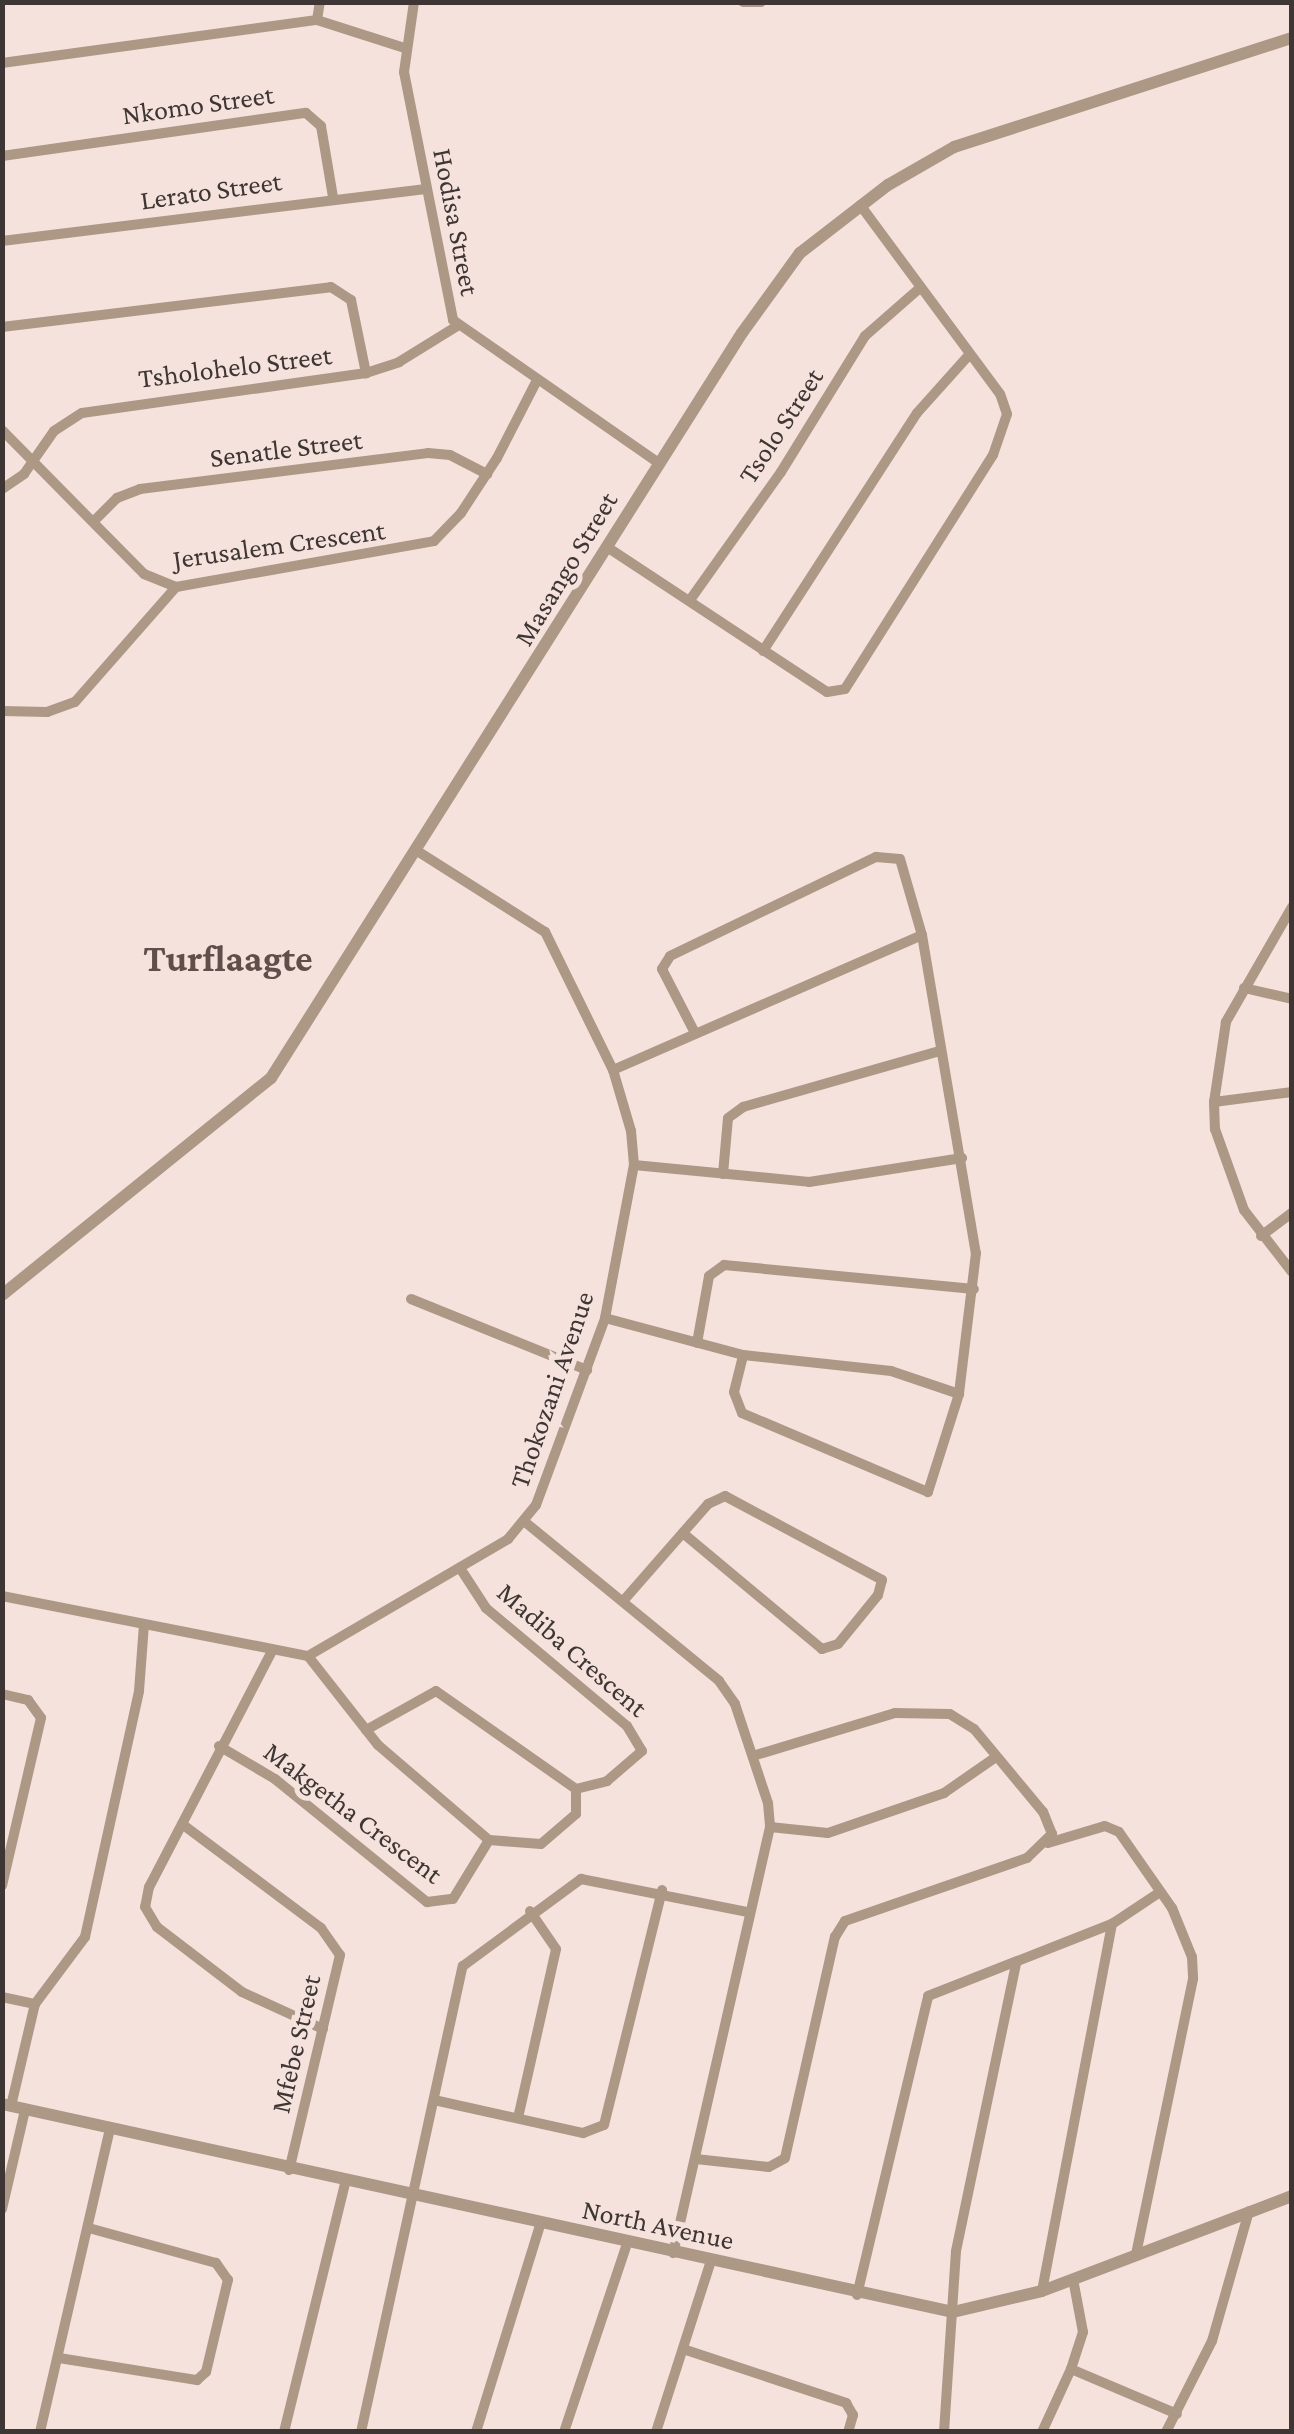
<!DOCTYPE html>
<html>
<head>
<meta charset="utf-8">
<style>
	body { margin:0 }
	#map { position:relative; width:1294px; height:2434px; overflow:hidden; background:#f6e2dc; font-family:"Crimson Pro",serif }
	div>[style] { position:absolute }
	.minor>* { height:10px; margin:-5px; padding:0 5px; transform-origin:5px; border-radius:5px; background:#ad9886 }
	.tertiary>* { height:12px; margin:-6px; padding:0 6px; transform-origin:6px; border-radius:6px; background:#ad9886 }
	span { translate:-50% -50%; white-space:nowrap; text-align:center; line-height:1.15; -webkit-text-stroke:10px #f6e2dc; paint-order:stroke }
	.street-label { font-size:28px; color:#3e3634 }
	.district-label { font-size:38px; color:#5f4e4a; font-weight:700 }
	.frame { position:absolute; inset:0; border:5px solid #3e3634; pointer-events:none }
</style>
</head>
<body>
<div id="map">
	<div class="minor">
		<i style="left:414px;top:2px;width:71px;rotate:98.1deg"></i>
		<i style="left:404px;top:72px;width:253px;rotate:78.8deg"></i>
		<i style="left:453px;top:320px;width:252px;rotate:34.8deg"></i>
		<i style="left:743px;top:2px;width:18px"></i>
		<i style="left:317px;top:20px;width:18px;rotate:-81deg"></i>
		<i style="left:2px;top:63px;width:318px;rotate:-7.8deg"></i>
		<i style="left:317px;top:20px;width:92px;rotate:17.7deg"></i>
		<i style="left:2px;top:156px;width:307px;rotate:-8.1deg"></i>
		<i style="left:306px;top:113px;width:20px;rotate:41deg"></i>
		<i style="left:321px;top:126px;width:72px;rotate:80.4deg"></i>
		<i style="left:2px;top:241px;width:427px;rotate:-7deg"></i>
		<i style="left:2px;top:327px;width:331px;rotate:-6.9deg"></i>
		<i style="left:331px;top:287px;width:24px;rotate:33deg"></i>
		<i style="left:351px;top:300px;width:75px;rotate:78.4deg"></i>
		<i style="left:2px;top:430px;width:202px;rotate:45.4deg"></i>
		<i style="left:144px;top:574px;width:35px;rotate:22deg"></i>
		<i style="left:176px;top:587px;width:262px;rotate:-10.1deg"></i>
		<i style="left:434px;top:541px;width:39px;rotate:-46deg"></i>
		<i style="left:461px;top:513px;width:66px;rotate:-56.8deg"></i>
		<i style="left:497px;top:458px;width:85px;rotate:-62.8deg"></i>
		<i style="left:2px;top:489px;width:27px;rotate:-34deg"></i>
		<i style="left:24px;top:474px;width:52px;rotate:-55.1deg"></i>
		<i style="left:54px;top:431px;width:33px;rotate:-33deg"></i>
		<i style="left:82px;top:413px;width:287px;rotate:-8deg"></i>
		<i style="left:366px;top:373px;width:35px;rotate:-18deg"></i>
		<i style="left:399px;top:362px;width:68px;rotate:-31.8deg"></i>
		<i style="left:96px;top:519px;width:30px;rotate:-45deg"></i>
		<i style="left:117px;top:498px;width:25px;rotate:-21deg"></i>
		<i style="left:140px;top:489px;width:290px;rotate:-7.1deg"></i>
		<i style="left:428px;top:453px;width:22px;rotate:5deg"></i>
		<i style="left:450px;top:455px;width:42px;rotate:27.2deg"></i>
		<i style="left:607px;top:547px;width:263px;rotate:33.4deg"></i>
		<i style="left:827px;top:692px;width:18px;rotate:-9deg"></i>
		<i style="left:845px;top:689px;width:277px;rotate:-57.7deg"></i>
		<i style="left:993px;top:455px;width:43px;rotate:-71.1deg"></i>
		<i style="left:1007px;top:414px;width:21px;rotate:-109deg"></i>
		<i style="left:1000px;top:394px;width:235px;rotate:-126.5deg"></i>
		<i style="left:690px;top:600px;width:157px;rotate:-54.6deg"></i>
		<i style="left:781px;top:472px;width:160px;rotate:-58.3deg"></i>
		<i style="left:865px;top:336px;width:74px;rotate:-41.2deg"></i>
		<i style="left:763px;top:651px;width:283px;rotate:-57.1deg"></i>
		<i style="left:917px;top:413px;width:78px;rotate:-48.1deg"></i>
		<i style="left:2px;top:711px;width:45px;rotate:1.3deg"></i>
		<i style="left:47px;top:712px;width:30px;rotate:-20deg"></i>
		<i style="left:75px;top:702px;width:153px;rotate:-48.7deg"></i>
		<i style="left:1292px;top:907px;width:133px;rotate:119.9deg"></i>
		<i style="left:1226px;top:1022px;width:81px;rotate:98.5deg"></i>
		<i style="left:1214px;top:1102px;width:27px;rotate:88deg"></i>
		<i style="left:1215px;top:1129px;width:86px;rotate:70.3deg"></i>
		<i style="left:1244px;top:1210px;width:78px;rotate:52.3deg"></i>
		<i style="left:1244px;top:988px;width:49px;rotate:12.9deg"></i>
		<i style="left:695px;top:1033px;width:72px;rotate:-117.3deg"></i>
		<i style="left:662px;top:969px;width:15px;rotate:-58deg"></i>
		<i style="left:670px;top:956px;width:229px;rotate:-25.7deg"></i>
		<i style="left:876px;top:857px;width:24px;rotate:5deg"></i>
		<i style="left:900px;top:859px;width:79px;rotate:73.9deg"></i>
		<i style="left:922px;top:935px;width:323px;rotate:80.4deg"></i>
		<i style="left:976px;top:1253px;width:142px;rotate:96.9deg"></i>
		<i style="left:959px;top:1394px;width:103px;rotate:107.6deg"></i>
		<i style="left:928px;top:1492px;width:202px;rotate:-157deg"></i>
		<i style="left:742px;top:1413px;width:22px;rotate:-111deg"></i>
		<i style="left:734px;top:1392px;width:38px;rotate:-76deg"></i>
		<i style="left:613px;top:1070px;width:337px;rotate:-23.6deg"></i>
		<i style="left:1214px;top:1102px;width:79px;rotate:-7.3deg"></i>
		<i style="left:634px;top:1165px;width:176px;rotate:5.5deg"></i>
		<i style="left:809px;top:1182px;width:155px;rotate:-8.9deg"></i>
		<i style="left:723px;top:1174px;width:56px;rotate:-84.9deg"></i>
		<i style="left:728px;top:1118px;width:19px;rotate:-36deg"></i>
		<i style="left:743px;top:1107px;width:204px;rotate:-15.9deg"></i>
		<i style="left:1261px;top:1236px;width:39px;rotate:-37deg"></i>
		<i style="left:411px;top:1299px;width:190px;rotate:22deg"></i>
		<i style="left:605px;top:1318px;width:143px;rotate:15deg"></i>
		<i style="left:743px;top:1355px;width:149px;rotate:6.2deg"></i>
		<i style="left:891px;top:1371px;width:72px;rotate:18.7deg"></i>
		<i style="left:697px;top:1343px;width:68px;rotate:-79.8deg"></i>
		<i style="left:709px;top:1276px;width:19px;rotate:-36deg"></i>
		<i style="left:724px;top:1265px;width:251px;rotate:5.5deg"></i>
		<i style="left:525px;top:1522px;width:251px;rotate:39.3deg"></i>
		<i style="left:719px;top:1681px;width:28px;rotate:55deg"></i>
		<i style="left:735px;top:1704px;width:104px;rotate:71.6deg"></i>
		<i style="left:768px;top:1803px;width:24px;rotate:85deg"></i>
		<i style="left:770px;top:1827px;width:437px;rotate:102.8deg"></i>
		<i style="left:2px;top:1596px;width:312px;rotate:11.1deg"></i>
		<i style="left:308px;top:1656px;width:232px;rotate:-30.3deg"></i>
		<i style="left:508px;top:1539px;width:44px;rotate:-50.5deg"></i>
		<i style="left:536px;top:1505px;width:199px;rotate:-69.7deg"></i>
		<i style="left:605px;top:1318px;width:156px;rotate:-79.3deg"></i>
		<i style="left:634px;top:1165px;width:34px;rotate:-95deg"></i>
		<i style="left:631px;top:1131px;width:64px;rotate:-106.4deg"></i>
		<i style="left:613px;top:1070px;width:154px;rotate:-116.2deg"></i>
		<i style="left:545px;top:932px;width:149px;rotate:-147.6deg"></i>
		<i style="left:624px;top:1600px;width:128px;rotate:-48.8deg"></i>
		<i style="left:708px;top:1504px;width:19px;rotate:-25deg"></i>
		<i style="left:725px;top:1496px;width:178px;rotate:28.1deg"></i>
		<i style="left:882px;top:1580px;width:16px;rotate:105deg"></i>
		<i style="left:878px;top:1595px;width:63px;rotate:129.2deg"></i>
		<i style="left:838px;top:1644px;width:17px;rotate:163deg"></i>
		<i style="left:822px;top:1649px;width:181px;rotate:-140.2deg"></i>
		<i style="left:271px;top:1653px;width:264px;rotate:117.5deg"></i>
		<i style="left:149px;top:1887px;width:20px;rotate:101deg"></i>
		<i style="left:145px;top:1907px;width:23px;rotate:59deg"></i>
		<i style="left:157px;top:1927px;width:107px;rotate:37.4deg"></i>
		<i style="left:242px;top:1992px;width:89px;rotate:24.6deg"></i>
		<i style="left:308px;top:1656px;width:113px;rotate:51.8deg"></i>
		<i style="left:378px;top:1745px;width:146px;rotate:40.6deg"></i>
		<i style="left:489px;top:1840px;width:52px;rotate:4.4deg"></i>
		<i style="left:541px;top:1844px;width:46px;rotate:-40.6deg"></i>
		<i style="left:576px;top:1814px;width:25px;rotate:-90deg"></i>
		<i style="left:2px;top:1694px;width:27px;rotate:13deg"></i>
		<i style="left:28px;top:1700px;width:22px;rotate:54deg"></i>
		<i style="left:41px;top:1718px;width:172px;rotate:103.1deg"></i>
		<i style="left:366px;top:1730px;width:80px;rotate:-29.1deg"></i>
		<i style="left:436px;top:1691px;width:171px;rotate:35deg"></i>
		<i style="left:576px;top:1789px;width:32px;rotate:-14deg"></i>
		<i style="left:607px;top:1781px;width:46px;rotate:-40.6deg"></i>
		<i style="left:642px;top:1751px;width:29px;rotate:-121deg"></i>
		<i style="left:627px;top:1726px;width:184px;rotate:-140.1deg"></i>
		<i style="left:486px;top:1608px;width:48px;rotate:-123deg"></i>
		<i style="left:219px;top:1746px;width:65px;rotate:30.5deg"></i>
		<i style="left:275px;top:1779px;width:196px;rotate:39deg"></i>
		<i style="left:427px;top:1902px;width:26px;rotate:-7deg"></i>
		<i style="left:453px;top:1899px;width:69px;rotate:-58.6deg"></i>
		<i style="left:182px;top:1824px;width:174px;rotate:36.8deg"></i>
		<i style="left:321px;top:1928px;width:33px;rotate:55deg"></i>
		<i style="left:340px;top:1955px;width:221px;rotate:103.3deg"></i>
		<i style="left:770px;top:1827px;width:58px;rotate:5.9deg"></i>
		<i style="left:828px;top:1833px;width:123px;rotate:-19deg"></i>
		<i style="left:944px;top:1793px;width:63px;rotate:-34.7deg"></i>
		<i style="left:1048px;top:1843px;width:59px;rotate:-16.6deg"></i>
		<i style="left:1105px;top:1826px;width:15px;rotate:23deg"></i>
		<i style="left:1119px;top:1832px;width:93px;rotate:55.1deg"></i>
		<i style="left:1172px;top:1908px;width:53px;rotate:67.8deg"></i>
		<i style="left:1192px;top:1957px;width:22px;rotate:87deg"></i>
		<i style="left:1193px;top:1979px;width:281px;rotate:101.7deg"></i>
		<i style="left:2px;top:1997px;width:34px;rotate:12deg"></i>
		<i style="left:35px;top:2004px;width:84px;rotate:-53.3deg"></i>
		<i style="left:85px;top:1937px;width:252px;rotate:-77.6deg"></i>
		<i style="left:139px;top:1691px;width:66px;rotate:-85.7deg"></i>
		<i style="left:434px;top:2100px;width:153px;rotate:12.5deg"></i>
		<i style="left:583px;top:2133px;width:22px;rotate:-21deg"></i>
		<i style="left:604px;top:2125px;width:242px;rotate:-76.1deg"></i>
		<i style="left:11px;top:2106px;width:105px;rotate:-76.8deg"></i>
		<i style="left:518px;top:2118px;width:173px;rotate:-77.3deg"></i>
		<i style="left:556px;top:1949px;width:46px;rotate:-124.4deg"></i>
		<i style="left:696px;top:2159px;width:73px;rotate:6.3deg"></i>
		<i style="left:769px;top:2167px;width:18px;rotate:-29deg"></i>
		<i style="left:785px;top:2158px;width:227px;rotate:-77.3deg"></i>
		<i style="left:835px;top:1937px;width:19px;rotate:-58deg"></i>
		<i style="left:845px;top:1921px;width:193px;rotate:-19.1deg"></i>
		<i style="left:1027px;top:1858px;width:35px;rotate:-44deg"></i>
		<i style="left:1052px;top:1834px;width:24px;rotate:-112deg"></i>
		<i style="left:1043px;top:1812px;width:108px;rotate:-129.7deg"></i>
		<i style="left:974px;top:1729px;width:28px;rotate:-148deg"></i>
		<i style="left:950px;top:1714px;width:55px;rotate:-179deg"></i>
		<i style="left:895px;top:1713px;width:148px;rotate:163.2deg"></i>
		<i style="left:2px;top:2209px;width:102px;rotate:-76.9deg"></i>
		<i style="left:1042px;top:2291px;width:374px;rotate:-79.2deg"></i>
		<i style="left:857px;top:2295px;width:307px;rotate:-76.6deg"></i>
		<i style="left:928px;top:1996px;width:198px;rotate:-21.4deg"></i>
		<i style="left:1112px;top:1924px;width:58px;rotate:-33.7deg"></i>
		<i style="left:686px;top:2350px;width:169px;rotate:18.3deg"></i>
		<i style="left:846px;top:2403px;width:14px;rotate:60deg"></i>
		<i style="left:853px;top:2415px;width:18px;rotate:106deg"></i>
		<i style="left:59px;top:2358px;width:140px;rotate:9.1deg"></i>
		<i style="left:197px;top:2380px;width:12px;rotate:-42deg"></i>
		<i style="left:206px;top:2372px;width:95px;rotate:-76.6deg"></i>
		<i style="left:228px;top:2280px;width:21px;rotate:-125deg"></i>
		<i style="left:216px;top:2263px;width:132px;rotate:-164.6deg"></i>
		<i style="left:1071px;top:2369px;width:39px;rotate:-72deg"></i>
		<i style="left:1083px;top:2332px;width:54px;rotate:-100.7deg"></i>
		<i style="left:40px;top:2432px;width:312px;rotate:-77deg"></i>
		<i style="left:284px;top:2432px;width:256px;rotate:-76.2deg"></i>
		<i style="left:361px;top:2432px;width:477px;rotate:-77.7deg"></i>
		<i style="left:463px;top:1966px;width:147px;rotate:-36.4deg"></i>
		<i style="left:581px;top:1879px;width:169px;rotate:11.2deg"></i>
		<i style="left:476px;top:2432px;width:217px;rotate:-72.8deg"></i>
		<i style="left:564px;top:2432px;width:198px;rotate:-71.5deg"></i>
		<i style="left:656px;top:2432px;width:180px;rotate:-72.2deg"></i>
		<i style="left:944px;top:2432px;width:181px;rotate:-86.2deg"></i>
		<i style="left:956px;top:2251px;width:294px;rotate:-78.2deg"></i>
		<i style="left:1042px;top:2432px;width:69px;rotate:-65.3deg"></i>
		<i style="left:1071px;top:2369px;width:115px;rotate:23deg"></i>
		<i style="left:1166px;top:2432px;width:102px;rotate:-63.2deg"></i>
		<i style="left:1212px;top:2341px;width:135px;rotate:-74.1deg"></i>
	</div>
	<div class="tertiary">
		<i style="left:2px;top:1295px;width:346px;rotate:-38.9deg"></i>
		<i style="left:271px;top:1078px;width:881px;rotate:-57.7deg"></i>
		<i style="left:742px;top:333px;width:99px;rotate:-54.1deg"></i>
		<i style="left:800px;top:253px;width:111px;rotate:-37.7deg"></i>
		<i style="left:888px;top:185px;width:76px;rotate:-29.9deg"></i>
		<i style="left:954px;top:147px;width:355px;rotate:-17.9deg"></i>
		<i style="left:2px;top:2104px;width:973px;rotate:12.34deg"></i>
		<i style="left:953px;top:2312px;width:91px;rotate:-13.3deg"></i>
		<i style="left:1042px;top:2291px;width:267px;rotate:-20.8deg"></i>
	</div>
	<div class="street-label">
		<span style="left:198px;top:105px;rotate:-8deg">Nkomo Street</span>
		<span style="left:211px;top:191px;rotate:-8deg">Lerato Street</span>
		<span style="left:456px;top:222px;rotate:79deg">Hodisa Street</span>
		<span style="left:235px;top:367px;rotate:-7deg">Tsholohelo Street</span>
		<span style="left:781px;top:426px;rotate:-57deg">Tsolo Street</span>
		<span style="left:286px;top:449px;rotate:-7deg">Senatle Street</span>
		<span style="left:279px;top:545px;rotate:-8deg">Jerusalem Crescent</span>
		<span style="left:566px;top:569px;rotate:-59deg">Masango Street</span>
		<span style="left:552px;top:1390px;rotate:-71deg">Thokozani Avenue</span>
		<span style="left:572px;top:1650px;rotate:41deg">Madiba Crescent</span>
		<span style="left:353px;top:1813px;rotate:37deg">Makgetha Crescent</span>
		<span style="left:296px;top:2044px;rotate:-77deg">Mfebe Street</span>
		<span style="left:658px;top:2225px;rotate:12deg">North Avenue</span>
	</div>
	<div class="district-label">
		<span style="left:228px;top:959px">Turflaagte</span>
	</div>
	<div class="frame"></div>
</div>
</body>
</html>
